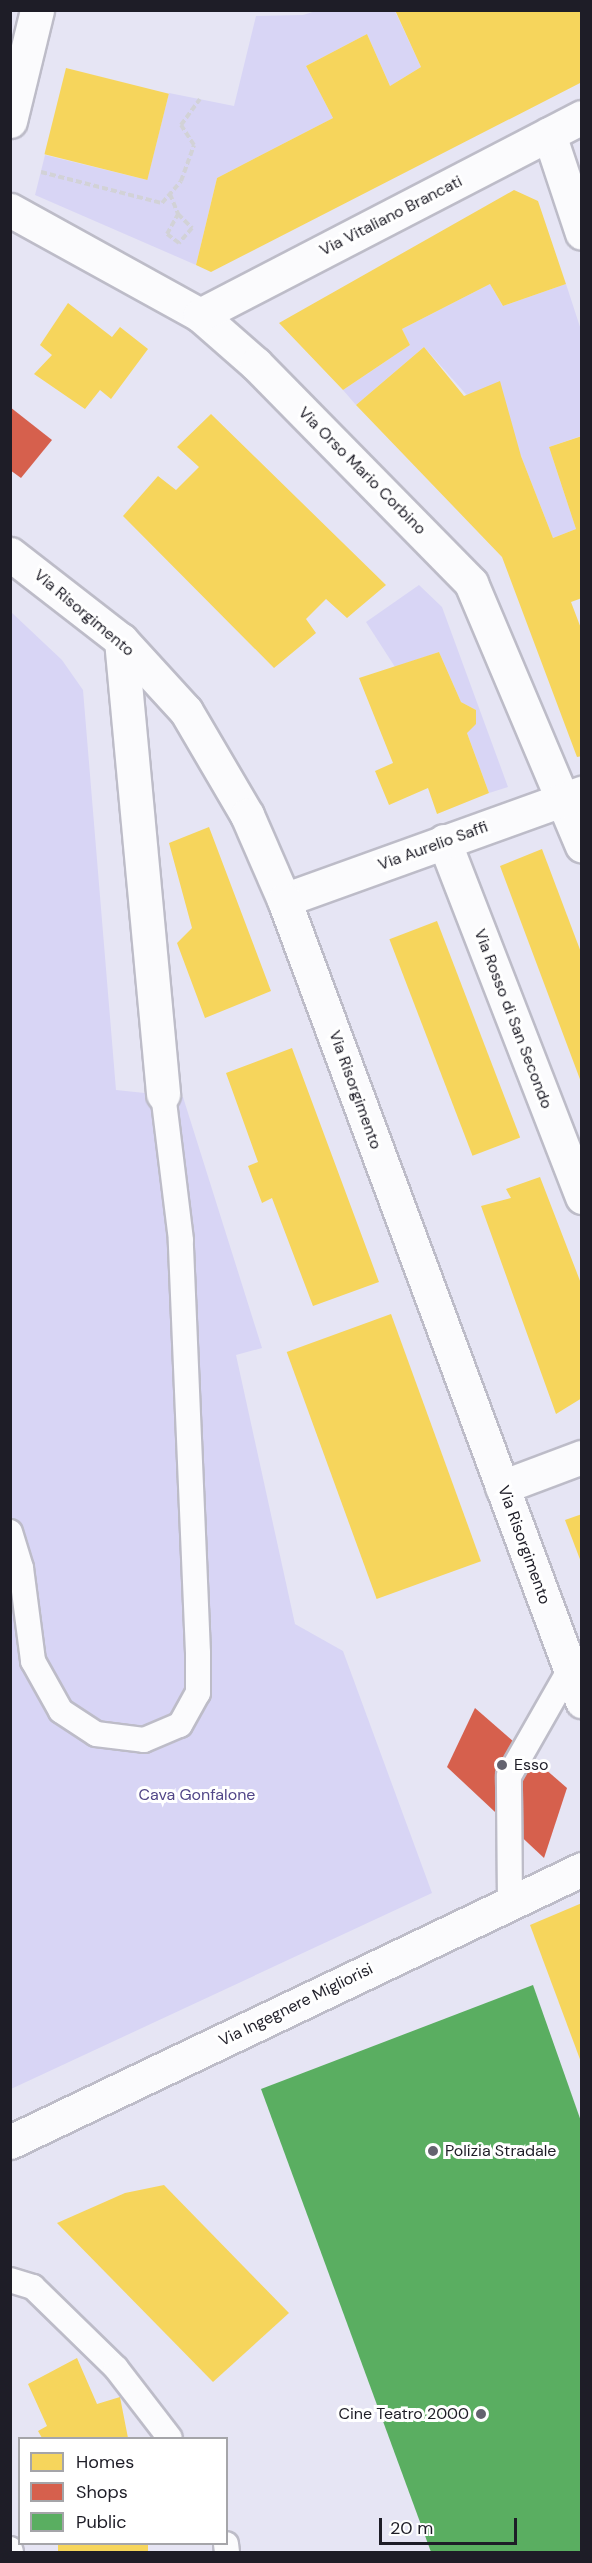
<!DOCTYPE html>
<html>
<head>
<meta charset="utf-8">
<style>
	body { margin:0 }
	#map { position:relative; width:592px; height:2563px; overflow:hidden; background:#e6e5f4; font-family:"DM Sans",sans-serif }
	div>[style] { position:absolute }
	.green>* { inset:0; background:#d8d5f5 }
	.homes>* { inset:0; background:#f6d55c; transform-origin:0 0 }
	.shops>* { inset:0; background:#d6604d }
	.public>* { inset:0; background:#5aae61 }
	.path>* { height:4px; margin-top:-2px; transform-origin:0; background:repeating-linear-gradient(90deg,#d2d2d7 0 6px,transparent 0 9px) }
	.roads { filter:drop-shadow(2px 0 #bdbcc8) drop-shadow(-2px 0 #bdbcc8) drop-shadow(0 2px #bdbcc8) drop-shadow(0 -2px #bdbcc8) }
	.lane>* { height:24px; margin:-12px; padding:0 12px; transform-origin:12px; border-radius:12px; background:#fbfbfd }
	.street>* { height:33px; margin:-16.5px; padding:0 16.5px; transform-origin:16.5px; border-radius:16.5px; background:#fbfbfd }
	.secondary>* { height:33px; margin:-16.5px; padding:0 16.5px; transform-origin:16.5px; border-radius:16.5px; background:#fbfbfd }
	.dots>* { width:16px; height:16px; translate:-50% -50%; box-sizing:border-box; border:3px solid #fff; border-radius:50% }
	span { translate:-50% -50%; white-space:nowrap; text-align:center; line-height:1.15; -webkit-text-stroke:6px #fff; paint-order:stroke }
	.street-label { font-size:16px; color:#1e1d27 }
	.poi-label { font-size:16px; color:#1e1d27 }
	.left { translate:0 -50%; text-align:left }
	.right { translate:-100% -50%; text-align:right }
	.park-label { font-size:16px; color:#524788 }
	.frame { position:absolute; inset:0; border:12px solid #1e1d27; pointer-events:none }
	.legend { position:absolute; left:18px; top:2437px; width:210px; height:108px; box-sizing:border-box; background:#fff; border:2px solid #a5a5a9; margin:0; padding:8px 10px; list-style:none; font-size:18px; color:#1e1d27 }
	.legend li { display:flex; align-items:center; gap:12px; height:30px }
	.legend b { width:30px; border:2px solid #a5a5a9 }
	.scale { position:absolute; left:379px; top:2518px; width:138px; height:27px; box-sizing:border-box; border:3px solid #1e1d27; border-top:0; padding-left:8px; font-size:18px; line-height:21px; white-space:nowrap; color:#1e1d27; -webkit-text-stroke:4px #fff; paint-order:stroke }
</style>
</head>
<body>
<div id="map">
	<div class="green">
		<i style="clip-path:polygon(319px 10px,395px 11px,421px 67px,390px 86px,367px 34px,306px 66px,333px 118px,217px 178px,196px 265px,35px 195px,45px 155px,147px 180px,169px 93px,234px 106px,256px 16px,303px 15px)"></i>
		<i style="clip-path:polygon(490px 284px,503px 306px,566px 284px,581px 330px,581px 436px,549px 447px,576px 529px,553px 538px,521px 456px,424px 347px,356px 405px,343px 390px,410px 345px,402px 329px)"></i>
		<i style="clip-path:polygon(419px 585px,442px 607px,508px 787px,489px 793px,467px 733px,476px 710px,461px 702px,439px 652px,395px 667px,366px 622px)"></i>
		<i style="clip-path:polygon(10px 611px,62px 660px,83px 690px,116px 1090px,183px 1097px,262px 1348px,236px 1355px,295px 1624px,343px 1651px,432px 1893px,11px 2089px)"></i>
	</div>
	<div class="homes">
		<i style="clip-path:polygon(395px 10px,582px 10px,582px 82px,211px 272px,196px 265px,217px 178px,333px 118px,306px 66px,367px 34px,390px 86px,421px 67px)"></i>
		<i style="left:66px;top:68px;width:106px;height:89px;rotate:14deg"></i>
		<i style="clip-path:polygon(514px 190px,538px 201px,566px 284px,503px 306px,490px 284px,402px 329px,410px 345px,343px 390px,279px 323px)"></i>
		<i style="clip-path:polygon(68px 303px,112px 337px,120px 327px,148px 349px,111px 399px,100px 390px,85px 409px,34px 374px,52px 355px,40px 345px)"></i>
		<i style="clip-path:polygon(424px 347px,464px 396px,500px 381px,521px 456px,553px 538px,576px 529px,549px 447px,582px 436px,582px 598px,571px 602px,582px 631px,582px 756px,577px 757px,502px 557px,356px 405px)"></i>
		<i style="clip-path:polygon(211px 414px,386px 585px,347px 618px,326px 599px,306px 619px,316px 633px,274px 668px,123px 516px,158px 476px,176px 490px,199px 467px,177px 447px)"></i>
		<i style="clip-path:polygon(439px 652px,461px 702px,476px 710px,476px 724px,467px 733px,489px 793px,437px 814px,428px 788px,389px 805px,375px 771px,393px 763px,359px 678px)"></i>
		<i style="clip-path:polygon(209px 827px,271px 991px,205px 1018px,177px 943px,192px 928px,169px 843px)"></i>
		<i style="clip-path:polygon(542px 849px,582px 955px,581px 1082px,500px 866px)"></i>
		<i style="left:437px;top:921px;width:232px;height:51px;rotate:69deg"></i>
		<i style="clip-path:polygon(292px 1048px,379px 1282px,313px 1306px,272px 1198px,262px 1203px,248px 1166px,258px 1162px,226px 1073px)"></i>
		<i style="clip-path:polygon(540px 1177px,582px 1286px,582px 1398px,556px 1414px,481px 1206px,511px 1198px,506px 1189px)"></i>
		<i style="left:391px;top:1314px;width:263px;height:111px;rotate:70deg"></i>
		<i style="clip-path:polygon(582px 1514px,582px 1562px,581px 1562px,565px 1520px)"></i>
		<i style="clip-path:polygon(582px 1903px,582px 2062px,581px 2062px,530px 1925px)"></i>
		<i style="clip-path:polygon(164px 2185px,289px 2313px,213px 2382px,57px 2223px,125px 2193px)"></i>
		<i style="clip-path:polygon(77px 2358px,97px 2404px,120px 2397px,128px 2438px,42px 2438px,38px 2431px,47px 2426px,28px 2384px)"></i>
		<i style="left:58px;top:2544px;width:90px;height:8px"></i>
	</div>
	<div class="shops">
		<i style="clip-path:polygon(10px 407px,52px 440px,21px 478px,10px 470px)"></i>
		<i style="clip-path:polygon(475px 1708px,567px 1788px,544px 1858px,447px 1767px)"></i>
	</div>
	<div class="public">
		<i style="clip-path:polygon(533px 1985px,582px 2124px,582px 2552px,431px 2552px,261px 2089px)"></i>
	</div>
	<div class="path">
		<i style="left:41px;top:172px;width:125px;rotate:14.4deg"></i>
		<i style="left:162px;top:203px;width:29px;rotate:-49deg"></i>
		<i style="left:181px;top:181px;width:38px;rotate:-70deg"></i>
		<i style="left:194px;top:145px;width:24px;rotate:-123deg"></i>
		<i style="left:181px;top:125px;width:32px;rotate:-54deg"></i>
		<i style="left:170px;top:194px;width:22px;rotate:68deg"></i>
		<i style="left:178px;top:214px;width:20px;rotate:45deg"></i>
		<i style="left:192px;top:228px;width:20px;rotate:131deg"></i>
		<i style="left:179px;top:243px;width:15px;rotate:-143deg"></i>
		<i style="left:167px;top:234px;width:23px;rotate:-61deg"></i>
	</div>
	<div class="roads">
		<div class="lane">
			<i style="left:10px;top:1532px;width:38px;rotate:73deg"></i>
			<i style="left:21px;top:1568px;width:94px;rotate:82.6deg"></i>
			<i style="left:33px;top:1661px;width:57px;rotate:60.8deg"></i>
			<i style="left:61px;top:1711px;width:42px;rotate:33.3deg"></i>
			<i style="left:96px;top:1734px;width:48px;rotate:7.1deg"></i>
			<i style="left:144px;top:1740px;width:39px;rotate:-23deg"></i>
			<i style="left:180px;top:1725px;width:37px;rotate:-61deg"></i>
			<i style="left:198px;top:1693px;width:40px;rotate:-90deg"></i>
			<i style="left:198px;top:1653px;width:413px;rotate:-92.4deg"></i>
			<i style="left:181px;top:1240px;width:147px;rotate:-97deg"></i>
			<i style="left:510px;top:1903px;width:127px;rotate:-90.5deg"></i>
			<i style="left:509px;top:1776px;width:123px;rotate:-60.3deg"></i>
			<i style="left:10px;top:2280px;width:24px;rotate:17deg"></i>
			<i style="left:33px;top:2287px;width:116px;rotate:44.3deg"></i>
			<i style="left:116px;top:2368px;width:88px;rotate:52.4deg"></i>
			<i style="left:226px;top:2544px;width:8px;rotate:83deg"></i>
			<i style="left:10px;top:2549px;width:3px;rotate:72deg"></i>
		</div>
		<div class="street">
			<i style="left:10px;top:121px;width:114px;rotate:-76.3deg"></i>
			<i style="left:549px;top:134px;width:104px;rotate:71.6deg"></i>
			<i style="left:10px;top:210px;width:217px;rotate:28.9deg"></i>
			<i style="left:200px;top:315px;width:74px;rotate:41.2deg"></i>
			<i style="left:256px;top:364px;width:307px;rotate:45.5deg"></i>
			<i style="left:471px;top:583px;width:285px;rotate:67.1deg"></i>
			<i style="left:200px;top:315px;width:430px;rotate:-27.4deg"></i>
			<i style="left:121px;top:640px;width:456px;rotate:84.7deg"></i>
			<i style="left:444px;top:841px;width:382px;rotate:68.8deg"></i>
			<i style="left:284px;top:900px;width:317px;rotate:-19.8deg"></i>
			<i style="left:502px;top:1487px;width:85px;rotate:-20.6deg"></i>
		</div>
		<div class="secondary">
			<i style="left:10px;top:554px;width:140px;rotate:37.8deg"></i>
			<i style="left:121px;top:640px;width:96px;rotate:47.5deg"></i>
			<i style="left:186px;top:711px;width:121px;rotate:59.6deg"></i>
			<i style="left:247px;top:815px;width:93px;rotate:66.5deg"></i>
			<i style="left:284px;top:900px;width:855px;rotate:69.59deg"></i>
			<i style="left:10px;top:2142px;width:634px;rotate:-25.51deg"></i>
		</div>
	</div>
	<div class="dots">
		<i style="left:502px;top:1765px;background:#64636f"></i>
		<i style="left:433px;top:2151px;background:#64636f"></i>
		<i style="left:481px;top:2414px;background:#64636f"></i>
	</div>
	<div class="street-label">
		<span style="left:391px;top:216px;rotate:-27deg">Via Vitaliano Brancati</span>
		<span style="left:362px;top:471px;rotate:45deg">Via Orso Mario Corbino</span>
		<span style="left:84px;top:613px;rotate:40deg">Via Risorgimento</span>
		<span style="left:433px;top:846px;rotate:-20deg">Via Aurelio Saffi</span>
		<span style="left:513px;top:1019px;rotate:69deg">Via Rosso di San Secondo</span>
		<span style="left:355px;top:1090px;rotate:70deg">Via Risorgimento</span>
		<span style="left:524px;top:1545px;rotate:70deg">Via Risorgimento</span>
		<span style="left:296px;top:2005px;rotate:-26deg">Via Ingegnere Migliorisi</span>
	</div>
	<div class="poi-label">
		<span class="left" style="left:514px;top:1765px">Esso</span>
		<span class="left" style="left:445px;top:2151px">Polizia Stradale</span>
		<span class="right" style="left:469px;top:2414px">Cine Teatro 2000</span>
	</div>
	<div class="park-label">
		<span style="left:197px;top:1795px">Cava Gonfalone</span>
	</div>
	<div class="frame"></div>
	<ul class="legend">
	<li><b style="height:16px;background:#f6d55c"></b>Homes</li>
	<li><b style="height:16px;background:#d6604d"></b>Shops</li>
	<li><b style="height:16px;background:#5aae61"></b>Public</li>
	</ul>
	<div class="scale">20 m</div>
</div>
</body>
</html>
